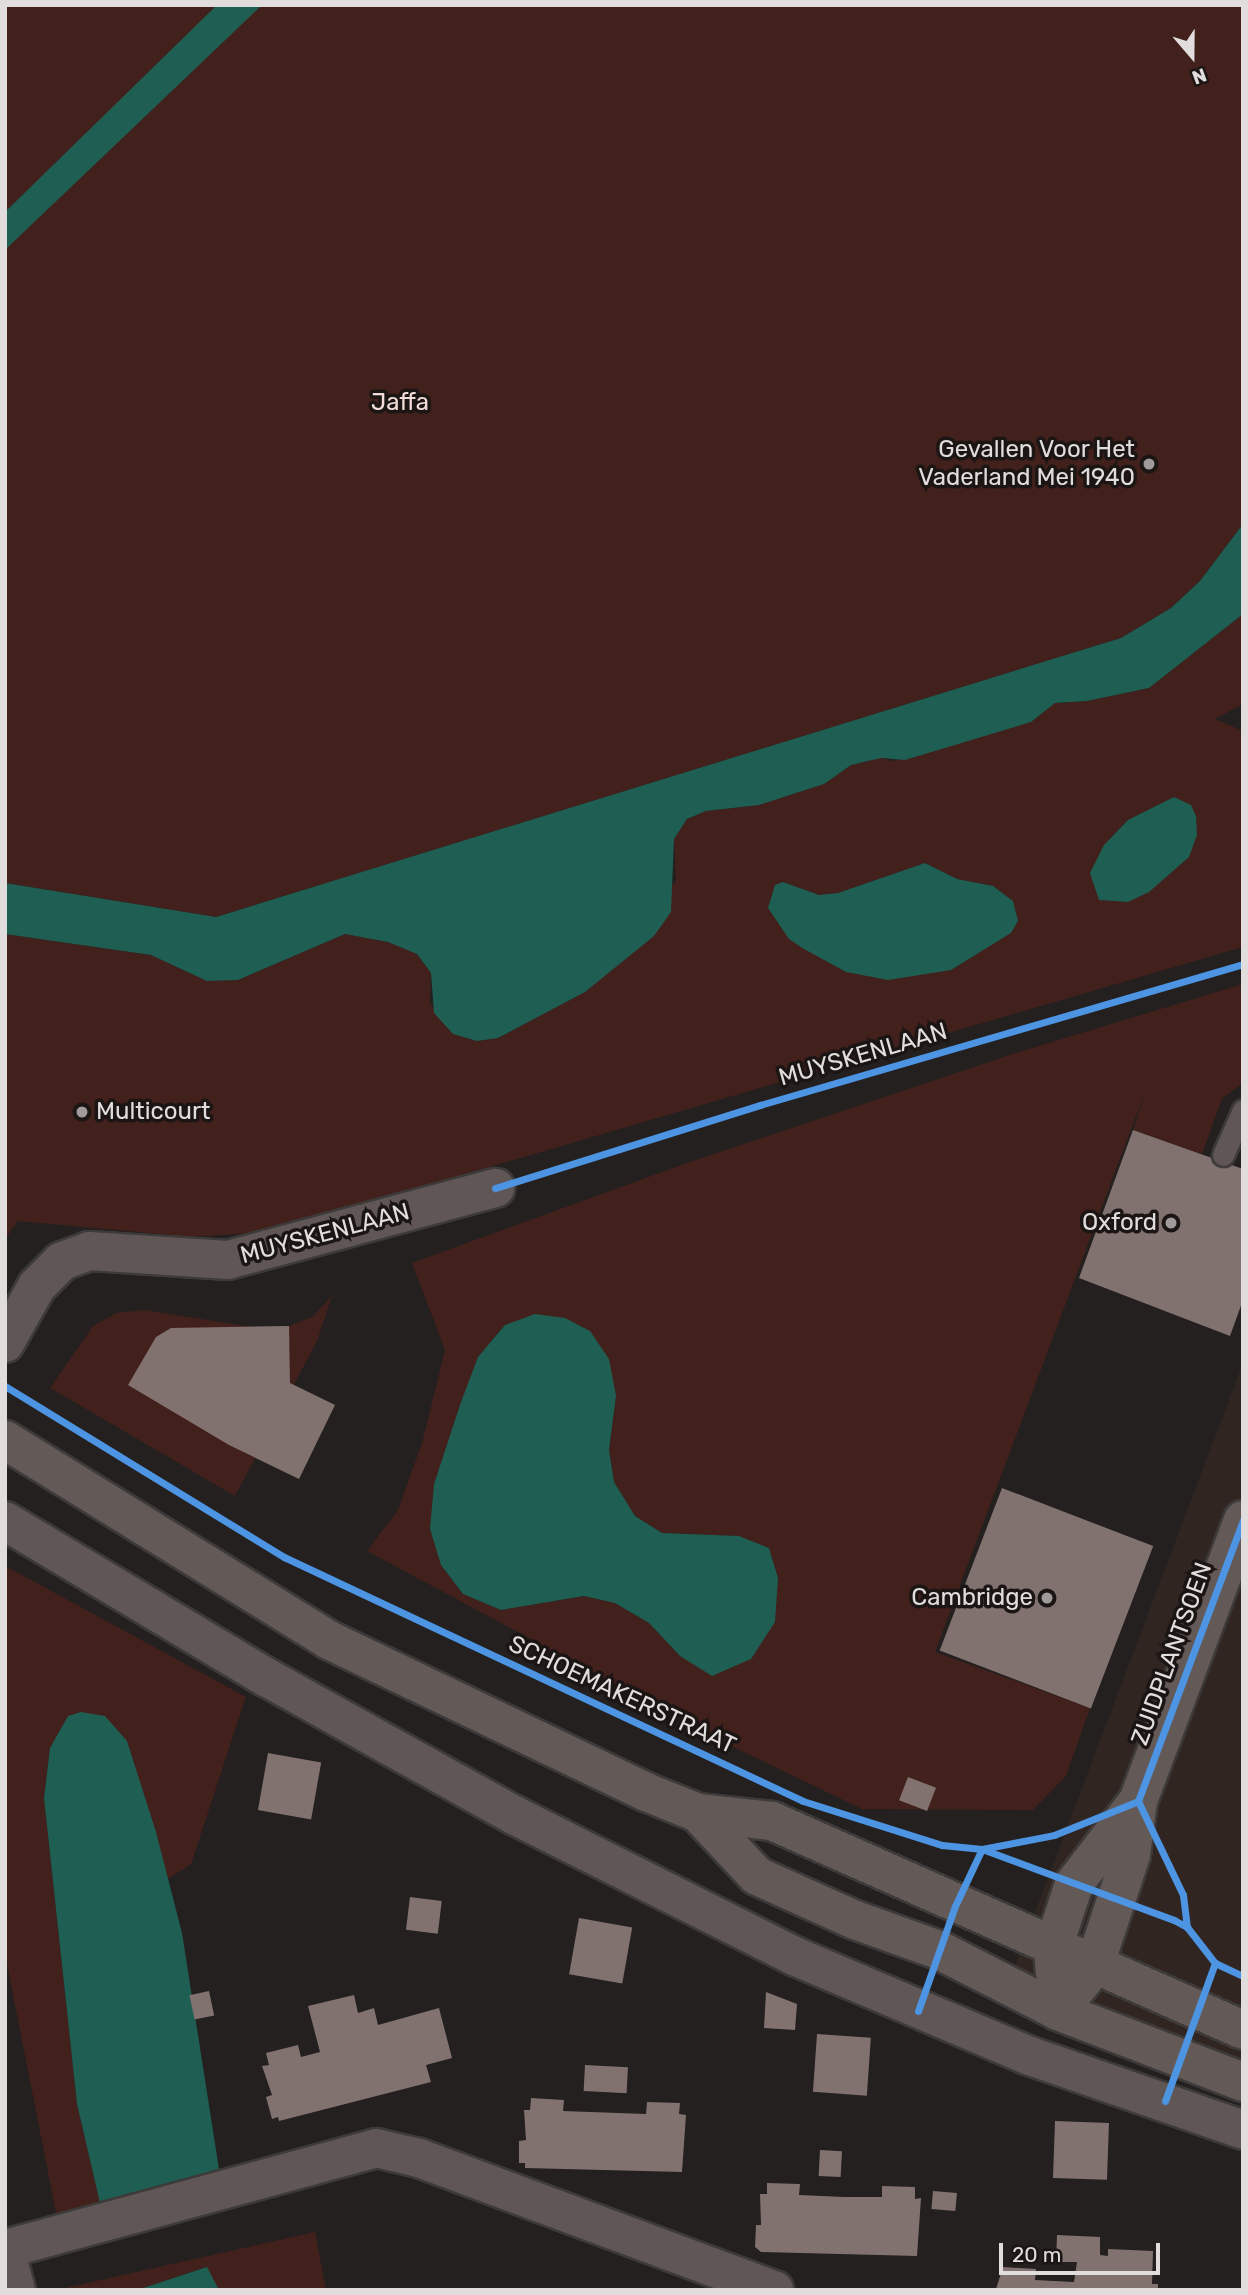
<!DOCTYPE html>
<html>
<head>
<meta charset="utf-8">
<style>
	body { margin:0 }
	#map { position:relative; width:1248px; height:2295px; overflow:hidden; background:#23201f; font-family:Rubik,sans-serif }
	div>[style] { position:absolute }
	.built>* { inset:0; background:#312522 }
	.green>* { inset:0; background:#42201b }
	.water>* { inset:0; background:#1e5e53 }
	.building>* { inset:0; background:#82726f; transform-origin:0 0 }
	.roads { filter:drop-shadow(2px 0 #3d3a3a) drop-shadow(-2px 0 #3d3a3a) drop-shadow(0 2px #3d3a3a) drop-shadow(0 -2px #3d3a3a) }
	.lane>* { height:21px; margin:-10.5px; padding:0 10.5px; transform-origin:10.5px; border-radius:10.5px; background:#5f5655 }
	.street>* { height:38px; margin:-19px; padding:0 19px; transform-origin:19px; border-radius:19px; background:#5f5655 }
	.secondary>* { height:38px; margin:-19px; padding:0 19px; transform-origin:19px; border-radius:19px; background:#635956 }
	.cycleway>* { height:7px; margin:-3.5px; padding:0 3.5px; transform-origin:3.5px; border-radius:3.5px; background:#4d94e3 }
	.dots>* { width:19px; height:19px; translate:-50% -50%; box-sizing:border-box; border:4px solid #1b1514; border-radius:50% }
	span { translate:-50% -50%; white-space:nowrap; text-align:center; line-height:1.15; -webkit-text-stroke:7px #1b1514; paint-order:stroke }
	.park-label { font-size:24px; color:#f1dcd8 }
	.poi-label { font-size:24px; color:#e1dddc }
	.right { translate:-100% -50%; text-align:right }
	.left { translate:0 -50%; text-align:left }
	.street-label { font-size:24px; color:#e1dddc }
	.frame { position:absolute; inset:0; border:7px solid #e1dddc; pointer-events:none }
	.north { position:absolute; left:1157px; top:21px; width:70px; height:70px; -webkit-text-stroke:5px #1b1514; paint-order:stroke; rotate:160deg; font-size:19px; font-weight:700; line-height:28px; text-align:center; color:#e1dddc }
	.north::after { content:''; display:block; margin:auto; width:24px; height:32px; background:#e1dddc; clip-path:polygon(50% 0,100% 100%,50% 72%,0 100%) }
	.scale { position:absolute; left:999px; top:2243px; width:161px; height:32px; box-sizing:border-box; border:4px solid #e1dddc; border-top:0; padding-left:9px; font-size:21px; line-height:24px; white-space:nowrap; color:#e1dddc; -webkit-text-stroke:5px #1b1514; paint-order:stroke }
</style>
</head>
<body>
<div id="map">
	<div class="built">
		<i style="clip-path:polygon(1243px 1363px,1243px 2075px,1009px 1981px)"></i>
	</div>
	<div class="green">
		<i style="clip-path:polygon(5px 5px,1243px 5px,1243px 524px,1200px 581px,1171px 608px,1121px 638px,216px 917px,5px 883px)"></i>
		<i style="clip-path:polygon(evenodd,1243px 614px,1243px 704px,1215px 719px,1243px 731px,1243px 947px,267px 1232px,191px 1237px,18px 1221px,5px 1239px,5px 934px,151px 955px,207px 981px,238px 980px,345px 934px,388px 942px,417px 954px,431px 973px,430px 1003px,453px 1034px,477px 1041px,498px 1038px,585px 992px,676px 881px,674px 839px,687px 819px,706px 811px,759px 805px,824px 784px,851px 765px,881px 758px,894px 761px,1031px 722px,1055px 703px,1087px 701px,1149px 688px,1243px 614px,1174px 797px,1197px 835px,1193px 845px,1099px 900px,1113px 836px,1128px 820px,1174px 797px,1243px 614px,925px 863px,957px 879px,993px 886px,1013px 901px,1018px 921px,1010px 933px,951px 970px,846px 972px,783px 882px,819px 895px,838px 893px,925px 863px)"></i>
		<i style="clip-path:polygon(evenodd,1243px 984px,1243px 1083px,1222px 1099px,1202px 1154px,1133px 1130px,1145px 1092px,935px 1652px,1090px 1708px,1066px 1776px,1033px 1810px,862px 1809px,719px 1740px,367px 1551px,398px 1510px,422px 1443px,445px 1350px,412px 1263px,687px 1163px,1019px 1052px,1243px 984px,505px 1325px,616px 1396px,609px 1450px,614px 1482px,635px 1516px,662px 1533px,739px 1536px,769px 1548px,778px 1578px,680px 1656px,649px 1623px,615px 1603px,584px 1596px,501px 1610px,463px 1594px,441px 1565px,434px 1484px,478px 1357px,505px 1325px)"></i>
		<i style="clip-path:polygon(332px 1296px,317px 1341px,235px 1496px,50px 1388px,93px 1326px,116px 1313px,145px 1310px,276px 1331px,312px 1317px)"></i>
		<i style="clip-path:polygon(9px 1568px,246px 1697px,191px 1864px,168px 1879px,127px 1741px,50px 1748px,44px 1798px,77px 2104px,100px 2202px,219px 2169px,57px 2218px,5px 1954px,5px 1569px)"></i>
		<i style="clip-path:polygon(315px 2232px,326px 2290px,219px 2290px,206px 2267px,137px 2290px,56px 2290px)"></i>
	</div>
	<div class="water">
		<i style="clip-path:polygon(217px 5px,262px 5px,5px 250px,5px 212px)"></i>
		<i style="clip-path:polygon(1243px 524px,1243px 614px,1149px 688px,1087px 701px,1055px 703px,1031px 722px,905px 760px,881px 758px,851px 765px,824px 784px,759px 805px,706px 811px,687px 819px,674px 839px,671px 912px,654px 936px,585px 992px,498px 1038px,477px 1041px,453px 1034px,434px 1013px,431px 973px,417px 954px,388px 942px,345px 934px,238px 980px,207px 981px,151px 955px,5px 934px,5px 883px,216px 917px,1121px 638px,1171px 608px,1200px 581px)"></i>
		<i style="clip-path:polygon(1174px 797px,1191px 805px,1196px 816px,1197px 835px,1189px 857px,1149px 892px,1128px 902px,1099px 900px,1090px 873px,1104px 845px,1128px 820px)"></i>
		<i style="clip-path:polygon(925px 863px,957px 879px,993px 886px,1013px 901px,1018px 921px,1011px 933px,951px 970px,888px 980px,846px 972px,804px 949px,789px 939px,768px 908px,775px 885px,783px 882px,819px 895px,838px 893px)"></i>
		<i style="clip-path:polygon(535px 1314px,565px 1318px,590px 1331px,609px 1359px,616px 1396px,609px 1450px,614px 1482px,635px 1516px,662px 1533px,739px 1536px,769px 1548px,778px 1578px,775px 1622px,751px 1659px,712px 1676px,680px 1656px,649px 1623px,615px 1603px,584px 1596px,501px 1610px,463px 1594px,441px 1565px,430px 1529px,434px 1484px,461px 1402px,478px 1357px,505px 1325px)"></i>
		<i style="clip-path:polygon(81px 1712px,105px 1716px,127px 1741px,156px 1832px,182px 1933px,219px 2169px,100px 2203px,77px 2104px,44px 1798px,50px 1748px,68px 1716px)"></i>
		<i style="clip-path:polygon(207px 2267px,219px 2290px,137px 2290px)"></i>
	</div>
	<div class="building">
		<i style="clip-path:polygon(1133px 1130px,1243px 1169px,1243px 1300px,1230px 1336px,1079px 1278px)"></i>
		<i style="clip-path:polygon(289px 1326px,290px 1383px,335px 1405px,299px 1479px,229px 1445px,128px 1385px,156px 1337px,171px 1328px)"></i>
		<i style="left:1002px;top:1488px;width:162px;height:174px;rotate:21deg"></i>
		<i style="left:268px;top:1753px;width:54px;height:58px;rotate:10deg"></i>
		<i style="left:908px;top:1777px;width:30px;height:25px;rotate:21deg"></i>
		<i style="left:410px;top:1897px;width:32px;height:33px;rotate:7deg"></i>
		<i style="left:579px;top:1918px;width:54px;height:57px;rotate:10deg"></i>
		<i style="left:209px;top:1991px;width:25px;height:20px;rotate:78deg"></i>
		<i style="clip-path:polygon(766px 1992px,797px 2004px,795px 2030px,764px 2028px)"></i>
		<i style="clip-path:polygon(354px 1995px,358px 2013px,374px 2008px,378px 2025px,439px 2008px,452px 2058px,426px 2065px,431px 2082px,279px 2121px,278px 2117px,272px 2119px,266px 2097px,272px 2095px,262px 2066px,269px 2065px,266px 2053px,298px 2045px,301px 2057px,320px 2052px,308px 2006px)"></i>
		<i style="left:817px;top:2034px;width:54px;height:58px;rotate:4deg"></i>
		<i style="left:585px;top:2065px;width:43px;height:26px;rotate:3deg"></i>
		<i style="clip-path:polygon(531px 2098px,564px 2100px,563px 2111px,646px 2114px,647px 2102px,680px 2103px,679px 2114px,686px 2115px,682px 2172px,525px 2168px,525px 2163px,519px 2163px,519px 2141px,526px 2140px,524px 2110px,530px 2110px)"></i>
		<i style="left:1055px;top:2121px;width:54px;height:57px;rotate:2deg"></i>
		<i style="left:820px;top:2150px;width:22px;height:26px;rotate:3deg"></i>
		<i style="clip-path:polygon(767px 2183px,800px 2184px,799px 2195px,844px 2197px,882px 2197px,882px 2186px,915px 2187px,915px 2199px,921px 2198px,917px 2256px,761px 2252px,755px 2247px,756px 2225px,761px 2225px,760px 2194px,767px 2194px)"></i>
		<i style="left:933px;top:2191px;width:24px;height:18px;rotate:5deg"></i>
		<i style="clip-path:polygon(1057px 2235px,1100px 2237px,1100px 2255px,1108px 2256px,1108px 2249px,1153px 2251px,1152px 2284px,1158px 2284px,1158px 2290px,996px 2289px,1003px 2267px,1036px 2269px,1035px 2280px,1074px 2282px,1077px 2262px,1056px 2262px)"></i>
	</div>
	<div class="roads">
		<div class="lane">
			<i style="left:1223px;top:1155px;width:49px;rotate:-66deg"></i>
		</div>
		<div class="street">
			<i style="left:5px;top:1343px;width:65px;rotate:-60.7deg"></i>
			<i style="left:37px;top:1286px;width:35px;rotate:-45deg"></i>
			<i style="left:62px;top:1261px;width:29px;rotate:-20deg"></i>
			<i style="left:89px;top:1251px;width:139px;rotate:3.7deg"></i>
			<i style="left:228px;top:1260px;width:277px;rotate:-15.1deg"></i>
			<i style="left:5px;top:1521px;width:304px;rotate:30.9deg"></i>
			<i style="left:266px;top:1677px;width:286px;rotate:29.1deg"></i>
			<i style="left:516px;top:1816px;width:311px;rotate:26.7deg"></i>
			<i style="left:794px;top:1956px;width:253px;rotate:23deg"></i>
			<i style="left:1027px;top:2055px;width:229px;rotate:19.1deg"></i>
			<i style="left:5px;top:2249px;width:385px;rotate:-15.2deg"></i>
			<i style="left:376px;top:2148px;width:44px;rotate:13.1deg"></i>
			<i style="left:419px;top:2158px;width:379px;rotate:20.4deg"></i>
			<i style="left:5px;top:2249px;width:42px;rotate:75deg"></i>
		</div>
		<div class="secondary">
			<i style="left:5px;top:1440px;width:381px;rotate:31.7deg"></i>
			<i style="left:329px;top:1640px;width:352px;rotate:25.6deg"></i>
			<i style="left:646px;top:1792px;width:56px;rotate:22deg"></i>
			<i style="left:698px;top:1813px;width:74px;rotate:6.2deg"></i>
			<i style="left:772px;top:1821px;width:515px;rotate:23.93deg"></i>
			<i style="left:698px;top:1813px;width:86px;rotate:46.9deg"></i>
			<i style="left:757px;top:1876px;width:107px;rotate:24.2deg"></i>
			<i style="left:855px;top:1920px;width:89px;rotate:19.7deg"></i>
			<i style="left:939px;top:1950px;width:134px;rotate:27.1deg"></i>
			<i style="left:1058px;top:2011px;width:198px;rotate:21deg"></i>
			<i style="left:1055px;top:1973px;width:25px;rotate:-95deg"></i>
			<i style="left:1053px;top:1948px;width:67px;rotate:-71.8deg"></i>
			<i style="left:1074px;top:1884px;width:105px;rotate:-52.4deg"></i>
			<i style="left:1058px;top:2011px;width:57px;rotate:-50.7deg"></i>
			<i style="left:1094px;top:1967px;width:118px;rotate:-71.7deg"></i>
			<i style="left:1131px;top:1855px;width:54px;rotate:-82.6deg"></i>
			<i style="left:1138px;top:1801px;width:300px;rotate:-69.5deg"></i>
		</div>
	</div>
	<div class="cycleway">
		<i style="left:495px;top:1188px;width:278px;rotate:-17.4deg"></i>
		<i style="left:760px;top:1105px;width:503px;rotate:-16.27deg"></i>
		<i style="left:5px;top:1386px;width:327px;rotate:31.5deg"></i>
		<i style="left:284px;top:1557px;width:573px;rotate:25.18deg"></i>
		<i style="left:803px;top:1801px;width:146px;rotate:17.6deg"></i>
		<i style="left:942px;top:1845px;width:40px;rotate:5.7deg"></i>
		<i style="left:982px;top:1849px;width:205px;rotate:20.3deg"></i>
		<i style="left:1174px;top:1920px;width:15px;rotate:28deg"></i>
		<i style="left:1187px;top:1927px;width:46px;rotate:52.1deg"></i>
		<i style="left:1215px;top:1963px;width:31px;rotate:25deg"></i>
		<i style="left:1138px;top:1801px;width:300px;rotate:-69.5deg"></i>
		<i style="left:918px;top:2011px;width:111px;rotate:-70.6deg"></i>
		<i style="left:955px;top:1906px;width:63px;rotate:-64.7deg"></i>
		<i style="left:982px;top:1849px;width:73px;rotate:-11deg"></i>
		<i style="left:1054px;top:1835px;width:91px;rotate:-22deg"></i>
		<i style="left:1138px;top:1801px;width:104px;rotate:64.4deg"></i>
		<i style="left:1183px;top:1895px;width:32px;rotate:83deg"></i>
		<i style="left:1165px;top:2101px;width:147px;rotate:-70.1deg"></i>
	</div>
	<div class="dots">
		<i style="left:1149px;top:464px;background:#9e9b9a"></i>
		<i style="left:82px;top:1112px;background:#9e9b9a"></i>
		<i style="left:1171px;top:1223px;background:#9e9b9a"></i>
		<i style="left:1047px;top:1598px;background:#9e9b9a"></i>
	</div>
	<div class="park-label">
		<span style="left:400px;top:403px">Jaffa</span>
	</div>
	<div class="poi-label">
		<span class="right" style="left:1135px;top:464px">Gevallen Voor Het<br>Vaderland Mei 1940</span>
		<span class="left" style="left:96px;top:1112px">Multicourt</span>
		<span class="right" style="left:1157px;top:1223px">Oxford</span>
		<span class="right" style="left:1033px;top:1598px">Cambridge</span>
	</div>
	<div class="street-label">
		<span style="left:863px;top:1055px;rotate:-16deg">MUYSKENLAAN</span>
		<span style="left:325px;top:1234px;rotate:-15deg">MUYSKENLAAN</span>
		<span style="left:1172px;top:1654px;rotate:-70deg">ZUIDPLANTSOEN</span>
		<span style="left:622px;top:1695px;rotate:25deg">SCHOEMAKERSTRAAT</span>
	</div>
	<div class="frame"></div>
	<div class="north">N</div>
	<div class="scale">20 m</div>
</div>
</body>
</html>
